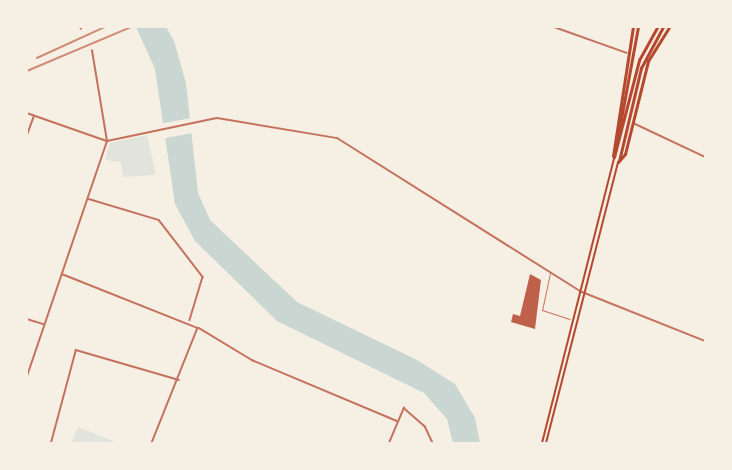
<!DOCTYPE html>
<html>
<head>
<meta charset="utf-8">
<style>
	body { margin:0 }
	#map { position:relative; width:732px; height:470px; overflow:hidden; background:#f6efe4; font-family:"Exo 2",sans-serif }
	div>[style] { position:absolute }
	.green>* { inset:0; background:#e2e4dc }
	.water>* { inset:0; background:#c9d6d2 }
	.pier>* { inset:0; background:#f6efe4; transform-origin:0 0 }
	.building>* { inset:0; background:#bf614a }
	.service>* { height:1px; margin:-0.5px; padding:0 0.5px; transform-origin:0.5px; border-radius:0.5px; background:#c5725c }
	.minor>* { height:1.5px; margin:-0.75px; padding:0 0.75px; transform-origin:0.75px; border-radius:0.75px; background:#c5725c }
	.tertiary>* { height:2px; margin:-1px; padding:0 1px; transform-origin:1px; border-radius:1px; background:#c5725c }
	.secondary>* { height:2px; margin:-1px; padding:0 1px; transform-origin:1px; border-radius:1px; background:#b5482f }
	.primary>* { height:3px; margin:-1.5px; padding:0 1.5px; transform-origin:1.5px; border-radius:1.5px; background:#b5482f }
	.rail>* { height:1.5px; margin:-0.75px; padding:0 0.75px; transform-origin:0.75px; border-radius:0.75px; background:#cf8b77 }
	span { translate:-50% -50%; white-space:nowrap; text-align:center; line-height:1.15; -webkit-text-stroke:6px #f6efe4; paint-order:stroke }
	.frame { position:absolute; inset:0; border:28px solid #f6efe4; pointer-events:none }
</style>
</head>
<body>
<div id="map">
	<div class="green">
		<i style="clip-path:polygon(147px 135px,156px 175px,123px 177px,121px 162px,105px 160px,110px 143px)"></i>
		<i style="clip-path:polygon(78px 427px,113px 441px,113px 443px,71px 443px)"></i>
	</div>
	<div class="water">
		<i style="clip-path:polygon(136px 27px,166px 27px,174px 41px,186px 83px,198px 193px,210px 220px,297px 302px,417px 360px,455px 384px,475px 418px,480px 443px,453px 443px,447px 419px,424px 393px,277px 321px,195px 241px,175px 204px,155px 69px)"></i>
	</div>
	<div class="pier">
		<i style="left:191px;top:118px;width:15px;height:32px;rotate:79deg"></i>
	</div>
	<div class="building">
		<i style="clip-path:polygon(530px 274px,541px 280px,535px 329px,511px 322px,513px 314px,520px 316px)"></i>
	</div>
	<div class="service">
		<i style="left:550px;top:273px;width:38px;rotate:102deg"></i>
		<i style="left:542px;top:310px;width:29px;rotate:18deg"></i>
	</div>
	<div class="minor">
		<i style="left:27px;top:113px;width:85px;rotate:19.3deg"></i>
		<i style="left:27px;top:135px;width:20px;rotate:-70deg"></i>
		<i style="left:89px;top:199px;width:73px;rotate:16.7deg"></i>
		<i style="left:159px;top:220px;width:72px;rotate:52.3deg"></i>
		<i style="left:203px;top:277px;width:45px;rotate:106.8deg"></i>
		<i style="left:62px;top:274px;width:146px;rotate:21.7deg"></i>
		<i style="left:198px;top:328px;width:124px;rotate:111.8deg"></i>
		<i style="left:27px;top:319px;width:17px;rotate:17deg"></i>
		<i style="left:199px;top:328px;width:62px;rotate:31.1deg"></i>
		<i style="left:252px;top:360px;width:157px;rotate:22.8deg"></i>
		<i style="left:51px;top:443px;width:96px;rotate:-75deg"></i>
		<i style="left:76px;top:350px;width:107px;rotate:16.2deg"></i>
		<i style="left:389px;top:443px;width:38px;rotate:-67deg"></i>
		<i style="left:404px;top:408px;width:28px;rotate:41deg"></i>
		<i style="left:425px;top:426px;width:19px;rotate:65deg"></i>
	</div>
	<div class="tertiary">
		<i style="left:80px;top:27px;width:2px;rotate:63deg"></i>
		<i style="left:554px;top:27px;width:77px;rotate:19.6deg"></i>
		<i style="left:633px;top:123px;width:80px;rotate:25.3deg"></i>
		<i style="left:107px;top:141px;width:112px;rotate:-11.8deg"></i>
		<i style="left:217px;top:118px;width:122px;rotate:9.5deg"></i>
		<i style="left:337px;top:138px;width:289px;rotate:32.2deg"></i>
		<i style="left:582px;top:292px;width:132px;rotate:21.7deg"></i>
		<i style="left:27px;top:376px;width:248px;rotate:-71.2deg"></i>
		<i style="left:107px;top:141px;width:92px;rotate:-99.4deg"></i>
	</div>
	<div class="secondary">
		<i style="left:542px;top:443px;width:294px;rotate:-75.8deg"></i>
		<i style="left:546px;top:443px;width:290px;rotate:-75.6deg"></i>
	</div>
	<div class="primary">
		<i style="left:617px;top:141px;width:116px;rotate:-79.6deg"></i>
		<i style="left:613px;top:156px;width:131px;rotate:-81.2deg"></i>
		<i style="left:614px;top:157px;width:100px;rotate:-75.5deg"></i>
		<i style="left:639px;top:60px;width:38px;rotate:-61deg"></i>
		<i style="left:619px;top:161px;width:96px;rotate:-76.7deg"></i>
		<i style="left:641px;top:68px;width:47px;rotate:-61.8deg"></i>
		<i style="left:618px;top:162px;width:11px;rotate:-49deg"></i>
		<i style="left:625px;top:154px;width:96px;rotate:-76.1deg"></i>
		<i style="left:648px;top:61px;width:40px;rotate:-58deg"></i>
	</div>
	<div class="rail">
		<i style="left:37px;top:58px;width:75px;rotate:-24.5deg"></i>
		<i style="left:27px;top:71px;width:113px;rotate:-22.9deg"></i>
	</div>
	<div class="frame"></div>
</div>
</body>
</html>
